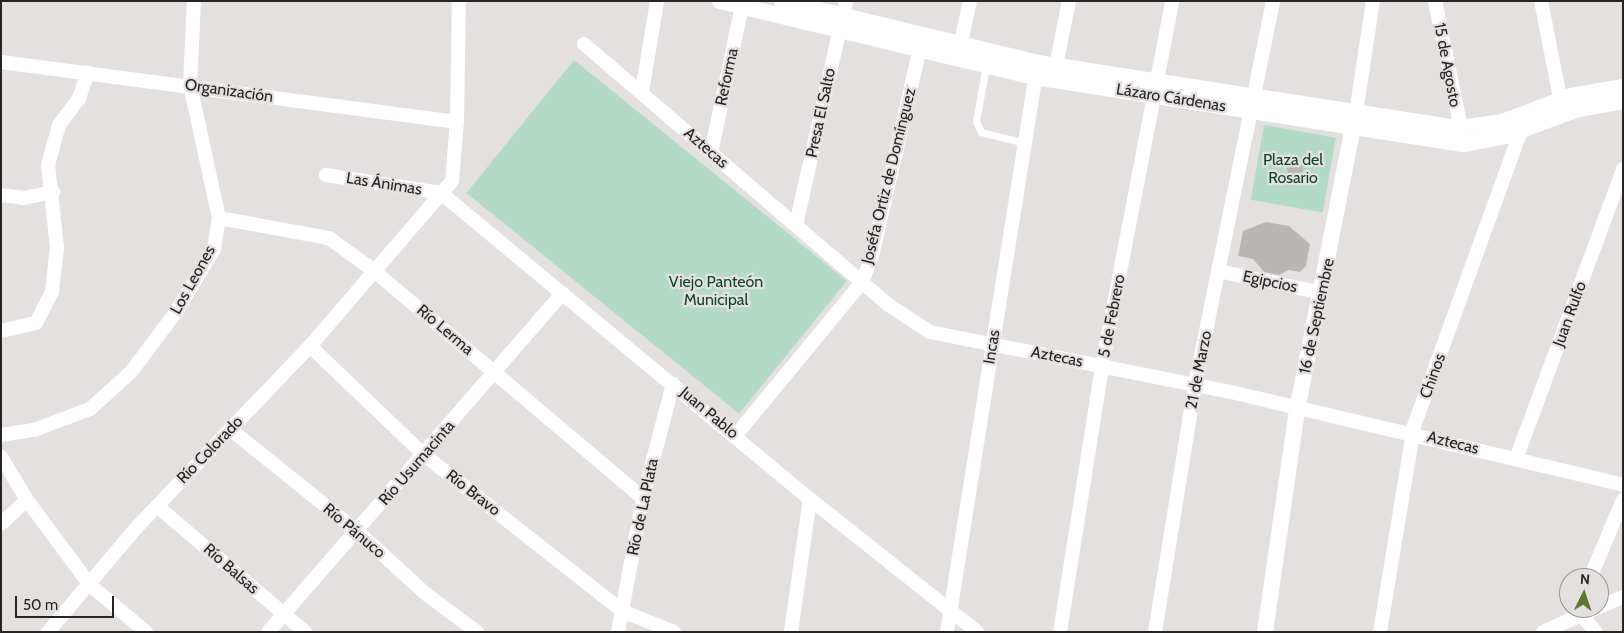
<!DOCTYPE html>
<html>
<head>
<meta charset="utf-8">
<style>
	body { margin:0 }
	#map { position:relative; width:1624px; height:633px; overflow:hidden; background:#e4e0df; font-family:Cabin,sans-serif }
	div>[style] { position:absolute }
	.green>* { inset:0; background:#b3dac7; transform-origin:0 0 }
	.building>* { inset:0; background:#bab6b5 }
	.round { border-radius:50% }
	.service>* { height:7px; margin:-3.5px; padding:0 3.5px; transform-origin:3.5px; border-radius:3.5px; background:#fff }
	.minor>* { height:14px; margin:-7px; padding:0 7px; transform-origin:7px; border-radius:7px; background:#fff }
	.tertiary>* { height:16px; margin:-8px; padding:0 8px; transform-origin:8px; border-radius:8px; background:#fff }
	span { translate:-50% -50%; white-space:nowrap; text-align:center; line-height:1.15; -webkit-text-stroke:4.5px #e4e0df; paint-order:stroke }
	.street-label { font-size:16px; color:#262524 }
	.park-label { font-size:16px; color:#0d4530 }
	.frame { position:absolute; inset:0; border:2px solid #262524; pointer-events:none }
	.north { position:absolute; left:1559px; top:568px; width:50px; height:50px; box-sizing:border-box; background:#e4e0df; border:1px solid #989594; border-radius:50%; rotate:4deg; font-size:14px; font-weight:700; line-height:20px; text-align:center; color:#262524 }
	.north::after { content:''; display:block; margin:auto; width:18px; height:22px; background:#5d782c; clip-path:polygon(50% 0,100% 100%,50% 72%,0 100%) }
	.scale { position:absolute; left:15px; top:596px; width:99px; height:22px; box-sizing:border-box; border:2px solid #262524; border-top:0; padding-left:6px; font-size:15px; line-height:18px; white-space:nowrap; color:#262524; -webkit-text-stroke:4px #e4e0df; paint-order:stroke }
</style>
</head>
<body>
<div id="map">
	<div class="green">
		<i style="left:574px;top:60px;width:351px;height:171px;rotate:39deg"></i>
		<i style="left:1264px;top:125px;width:73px;height:76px;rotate:10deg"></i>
	</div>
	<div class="building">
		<i class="round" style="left:1287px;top:161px;width:16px;height:16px"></i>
		<i style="clip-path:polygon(1266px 222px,1289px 226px,1310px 244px,1306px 266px,1300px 272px,1289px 270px,1279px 275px,1264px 272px,1253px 259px,1238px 256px,1243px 231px)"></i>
	</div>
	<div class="service">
		<i style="left:986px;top:66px;width:56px;rotate:100.3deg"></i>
		<i style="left:976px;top:121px;width:12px;rotate:66deg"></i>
		<i style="left:981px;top:132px;width:45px;rotate:14deg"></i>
	</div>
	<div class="minor">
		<i style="left:1435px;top:1px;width:140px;rotate:78.4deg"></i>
		<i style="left:1541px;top:1px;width:109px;rotate:78.9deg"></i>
		<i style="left:584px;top:44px;width:399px;rotate:40.6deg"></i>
		<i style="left:887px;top:304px;width:51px;rotate:33.1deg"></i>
		<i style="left:930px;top:332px;width:307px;rotate:11.3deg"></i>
		<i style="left:1231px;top:392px;width:403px;rotate:13.3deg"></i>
		<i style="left:960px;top:46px;width:46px;rotate:-77.5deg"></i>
		<i style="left:1px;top:62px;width:460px;rotate:7.5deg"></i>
		<i style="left:1054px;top:76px;width:76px;rotate:-78.7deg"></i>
		<i style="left:642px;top:92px;width:92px;rotate:-80.6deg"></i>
		<i style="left:1356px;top:113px;width:113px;rotate:-81.4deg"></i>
		<i style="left:711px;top:153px;width:155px;rotate:-78.1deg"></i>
		<i style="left:326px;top:175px;width:116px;rotate:8.9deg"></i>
		<i style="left:441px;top:193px;width:479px;rotate:39.7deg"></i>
		<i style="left:810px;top:499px;width:213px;rotate:38.5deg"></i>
		<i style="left:1px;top:195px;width:23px;rotate:7deg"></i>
		<i style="left:24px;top:198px;width:30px;rotate:-12deg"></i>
		<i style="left:219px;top:218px;width:112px;rotate:10.3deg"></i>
		<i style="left:329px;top:238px;width:54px;rotate:36deg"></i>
		<i style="left:373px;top:270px;width:353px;rotate:40.2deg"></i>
		<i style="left:796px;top:225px;width:230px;rotate:-77.4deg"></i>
		<i style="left:1218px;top:271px;width:106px;rotate:11.9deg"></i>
		<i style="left:1px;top:331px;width:36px;rotate:-13deg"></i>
		<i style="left:36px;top:323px;width:36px;rotate:-63deg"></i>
		<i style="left:52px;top:291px;width:44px;rotate:-83.5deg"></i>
		<i style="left:57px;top:247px;width:82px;rotate:-96.3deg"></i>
		<i style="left:48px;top:165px;width:41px;rotate:-74.6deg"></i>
		<i style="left:59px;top:125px;width:34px;rotate:-53deg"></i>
		<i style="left:79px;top:98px;width:27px;rotate:-70deg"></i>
		<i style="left:310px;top:346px;width:158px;rotate:43.7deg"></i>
		<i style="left:424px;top:455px;width:252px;rotate:38.2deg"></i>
		<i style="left:622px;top:611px;width:56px;rotate:22deg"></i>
		<i style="left:230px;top:429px;width:163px;rotate:38.8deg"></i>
		<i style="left:357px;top:531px;width:93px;rotate:42.4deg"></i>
		<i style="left:426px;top:594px;width:64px;rotate:36.7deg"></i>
		<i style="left:1px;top:435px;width:33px;rotate:-9deg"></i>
		<i style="left:34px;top:430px;width:60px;rotate:-20.6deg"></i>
		<i style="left:90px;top:409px;width:55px;rotate:-42.1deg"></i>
		<i style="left:131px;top:372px;width:75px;rotate:-53.1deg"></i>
		<i style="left:176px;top:312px;width:74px;rotate:-58.9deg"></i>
		<i style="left:214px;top:249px;width:31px;rotate:-81deg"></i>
		<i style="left:219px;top:218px;width:136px;rotate:-102.3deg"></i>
		<i style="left:190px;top:85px;width:84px;rotate:-87.3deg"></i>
		<i style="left:736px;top:435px;width:198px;rotate:-50.5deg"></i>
		<i style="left:862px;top:282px;width:28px;rotate:-69deg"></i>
		<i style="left:872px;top:256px;width:223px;rotate:-77deg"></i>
		<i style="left:1px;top:457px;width:50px;rotate:58.8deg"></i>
		<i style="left:27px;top:500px;width:106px;rotate:53.5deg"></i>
		<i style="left:90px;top:585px;width:73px;rotate:40deg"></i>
		<i style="left:1516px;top:459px;width:309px;rotate:-69.7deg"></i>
		<i style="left:157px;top:506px;width:194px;rotate:40.4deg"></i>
		<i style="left:1px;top:524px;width:35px;rotate:-43deg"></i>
		<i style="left:1590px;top:578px;width:85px;rotate:-67.1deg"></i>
		<i style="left:1599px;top:607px;width:26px;rotate:-23deg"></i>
		<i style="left:1582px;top:608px;width:7px;rotate:98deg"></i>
		<i style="left:1581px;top:615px;width:23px;rotate:49deg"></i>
		<i style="left:48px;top:632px;width:138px;rotate:-49.7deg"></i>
		<i style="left:137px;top:527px;width:250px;rotate:-46.3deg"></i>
		<i style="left:310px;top:346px;width:218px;rotate:-49.3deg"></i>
		<i style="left:452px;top:181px;width:59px;rotate:-85.2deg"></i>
		<i style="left:457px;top:122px;width:121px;rotate:-89.1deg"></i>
		<i style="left:268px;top:632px;width:449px;rotate:-49deg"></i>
		<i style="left:618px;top:632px;width:136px;rotate:-79.4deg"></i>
		<i style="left:643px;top:498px;width:118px;rotate:-75.3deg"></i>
		<i style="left:791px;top:632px;width:134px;rotate:-81.9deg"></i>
		<i style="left:947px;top:632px;width:572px;rotate:-80.95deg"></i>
		<i style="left:1060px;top:632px;width:269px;rotate:-81deg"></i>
		<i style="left:1102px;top:366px;width:372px;rotate:-79.1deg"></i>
		<i style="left:1155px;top:632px;width:250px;rotate:-80.8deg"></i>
		<i style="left:1195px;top:385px;width:392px;rotate:-78.5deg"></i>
		<i style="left:1380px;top:632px;width:209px;rotate:-80.6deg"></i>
		<i style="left:1414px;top:426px;width:323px;rotate:-70.1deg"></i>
		<i style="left:1543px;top:632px;width:59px;rotate:-24deg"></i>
	</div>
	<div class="tertiary">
		<i style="left:720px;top:1px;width:324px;rotate:13.6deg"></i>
		<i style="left:1035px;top:77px;width:435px;rotate:8.9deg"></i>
		<i style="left:1465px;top:144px;width:42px;rotate:-11deg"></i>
		<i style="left:1506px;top:136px;width:74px;rotate:-20.6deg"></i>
		<i style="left:1575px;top:110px;width:49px;rotate:-10.6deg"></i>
		<i style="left:782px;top:1px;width:263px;rotate:13.6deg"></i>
		<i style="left:1038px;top:63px;width:427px;rotate:8.8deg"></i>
		<i style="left:1460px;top:128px;width:42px;rotate:-8.1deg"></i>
		<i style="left:1502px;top:122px;width:74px;rotate:-20.6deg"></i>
		<i style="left:1571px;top:96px;width:53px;rotate:-9.8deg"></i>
		<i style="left:1265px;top:632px;width:224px;rotate:-81.8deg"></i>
		<i style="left:1297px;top:410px;width:299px;rotate:-78.8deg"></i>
	</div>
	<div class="street-label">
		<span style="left:1447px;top:65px;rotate:79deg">15 de Agosto</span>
		<span style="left:727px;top:77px;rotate:-78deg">Reforma</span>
		<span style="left:229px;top:91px;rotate:8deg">Organización</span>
		<span style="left:1171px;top:98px;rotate:9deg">Lázaro Cárdenas</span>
		<span style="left:821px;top:113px;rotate:-78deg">Presa El Salto</span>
		<span style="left:706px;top:148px;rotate:41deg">Aztecas</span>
		<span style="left:889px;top:176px;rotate:-76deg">Joséfa Ortiz de Domínguez</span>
		<span style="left:384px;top:184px;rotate:9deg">Las Ánimas</span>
		<span style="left:193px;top:280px;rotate:-61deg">Los Leones</span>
		<span style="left:1270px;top:282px;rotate:12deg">Egipcios</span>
		<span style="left:1570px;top:314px;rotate:-70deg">Juan Rulfo</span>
		<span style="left:1112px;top:316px;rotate:-79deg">5 de Febrero</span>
		<span style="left:1317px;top:316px;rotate:-78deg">16 de Septiembre</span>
		<span style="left:445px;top:330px;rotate:40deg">Río Lerma</span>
		<span style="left:992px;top:347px;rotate:-81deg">Incas</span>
		<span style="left:1057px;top:357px;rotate:11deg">Aztecas</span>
		<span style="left:1199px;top:370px;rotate:-79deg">21 de Marzo</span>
		<span style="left:1433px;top:376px;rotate:-70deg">Chinos</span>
		<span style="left:709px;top:413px;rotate:40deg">Juan Pablo</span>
		<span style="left:1453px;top:443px;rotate:14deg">Aztecas</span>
		<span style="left:210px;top:450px;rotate:-46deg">Río Colorado</span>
		<span style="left:417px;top:463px;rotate:-49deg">Río Usumacinta</span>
		<span style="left:473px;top:493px;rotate:38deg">Río Bravo</span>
		<span style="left:643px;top:507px;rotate:-78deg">Río de La Plata</span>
		<span style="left:354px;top:531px;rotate:40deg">Río Pánuco</span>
		<span style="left:231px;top:569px;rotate:41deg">Río Balsas</span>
	</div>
	<div class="park-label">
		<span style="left:1293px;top:169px">Plaza del<br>Rosario</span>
		<span style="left:716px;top:291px">Viejo Panteón<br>Municipal</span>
	</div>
	<div class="frame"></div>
	<div class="north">N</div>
	<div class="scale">50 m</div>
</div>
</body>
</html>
